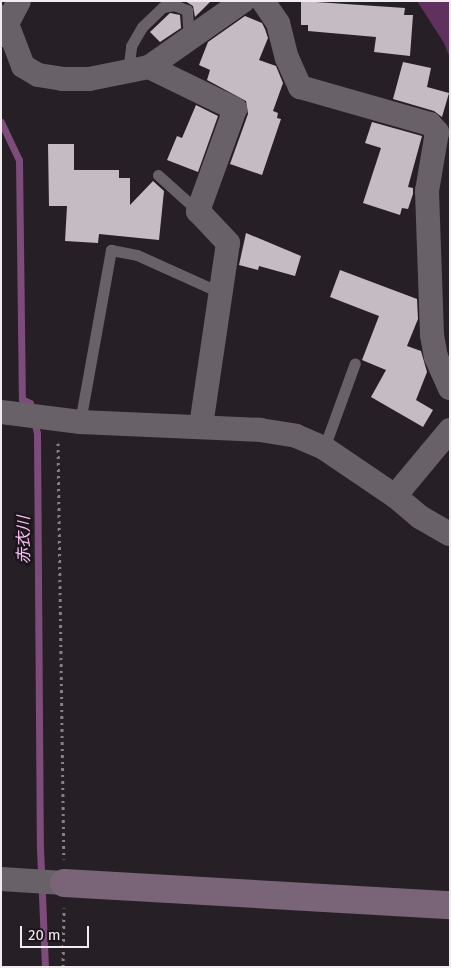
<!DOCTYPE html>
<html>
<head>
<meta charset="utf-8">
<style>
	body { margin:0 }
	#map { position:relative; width:451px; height:968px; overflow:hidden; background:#261f25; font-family:"Fira Sans","Noto Sans JP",sans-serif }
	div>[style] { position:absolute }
	.forest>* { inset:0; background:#60315e }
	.stream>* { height:7px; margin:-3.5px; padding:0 3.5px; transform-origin:3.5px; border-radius:3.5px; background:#7d4c7a }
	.building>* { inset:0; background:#c4bbc3 }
	.path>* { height:3px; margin-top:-1.5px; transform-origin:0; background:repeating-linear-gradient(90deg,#868186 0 2.5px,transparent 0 6.5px) }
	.lane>* { height:11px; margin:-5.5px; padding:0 5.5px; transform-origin:5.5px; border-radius:5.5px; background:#696168 }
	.street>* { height:24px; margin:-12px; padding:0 12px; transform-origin:12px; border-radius:12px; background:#696168 }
	.secondary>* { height:28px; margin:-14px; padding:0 14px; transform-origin:14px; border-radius:14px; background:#7a6578 }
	span { translate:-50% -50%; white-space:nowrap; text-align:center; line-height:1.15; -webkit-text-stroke:5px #1c161c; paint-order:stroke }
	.water-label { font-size:16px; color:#fdc1f8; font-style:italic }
	.frame { position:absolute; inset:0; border:2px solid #f0ecf0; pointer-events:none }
	.scale { position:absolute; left:20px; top:926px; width:69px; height:22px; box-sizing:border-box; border:2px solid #f0ecf0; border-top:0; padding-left:6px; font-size:15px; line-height:18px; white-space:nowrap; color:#f0ecf0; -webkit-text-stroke:4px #1c161c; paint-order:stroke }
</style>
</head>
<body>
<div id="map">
	<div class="forest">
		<i style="clip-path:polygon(417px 1px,450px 1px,450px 58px,444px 43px)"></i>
	</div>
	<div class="stream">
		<i style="left:1px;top:122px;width:42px;rotate:64.7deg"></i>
		<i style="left:19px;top:160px;width:239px;rotate:89.3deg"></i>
		<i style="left:22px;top:399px;width:9px;rotate:27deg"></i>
		<i style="left:30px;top:403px;width:31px;rotate:77deg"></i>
		<i style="left:37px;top:433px;width:415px;rotate:89.6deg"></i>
		<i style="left:40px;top:848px;width:119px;rotate:87.6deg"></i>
	</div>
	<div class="building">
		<i style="clip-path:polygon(185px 1px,211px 1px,195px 17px,193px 6px)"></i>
		<i style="clip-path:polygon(301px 1px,405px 8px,404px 15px,413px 15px,410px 56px,374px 52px,376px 37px,308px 31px,308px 25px,301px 25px)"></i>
		<i style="clip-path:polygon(170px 13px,180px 15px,181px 28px,160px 42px,150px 32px)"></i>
		<i style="clip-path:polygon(245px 16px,262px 23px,265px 29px,268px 38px,259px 60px,276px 66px,283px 83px,273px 111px,278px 113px,277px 118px,281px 119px,262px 175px,230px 164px,248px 114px,246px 101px,207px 80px,210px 70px,199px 65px,208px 42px)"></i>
		<i style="clip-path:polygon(403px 62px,431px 68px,427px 87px,449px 93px,442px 117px,434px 111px,393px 99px)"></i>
		<i style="clip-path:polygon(196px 105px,218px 116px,198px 172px,167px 160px,177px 136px,182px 138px)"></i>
		<i style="clip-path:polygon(372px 122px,422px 136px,408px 187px,413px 188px,413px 194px,408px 209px,402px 208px,400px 215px,363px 203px,381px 148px,365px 143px)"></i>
		<i style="clip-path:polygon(48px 144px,74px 144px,74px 170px,119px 170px,119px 178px,130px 178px,130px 205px,153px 181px,164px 191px,159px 240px,99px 234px,98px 243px,65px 241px,67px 206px,49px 206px)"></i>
		<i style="clip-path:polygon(246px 233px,301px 256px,295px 276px,259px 266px,258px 270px,239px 265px)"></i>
		<i style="clip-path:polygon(340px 270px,417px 299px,418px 319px,407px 346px,421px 351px,427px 372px,416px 400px,433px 410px,423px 427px,371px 397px,386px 370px,362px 360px,379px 316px,330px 297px)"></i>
	</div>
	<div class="path">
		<i style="left:58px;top:443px;width:416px;rotate:89.2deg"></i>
		<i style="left:63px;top:967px;width:59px;rotate:-89deg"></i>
	</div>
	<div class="lane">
		<i style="left:128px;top:72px;width:26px;rotate:-83deg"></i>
		<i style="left:131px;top:46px;width:22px;rotate:-60deg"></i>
		<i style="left:142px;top:27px;width:29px;rotate:-44deg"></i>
		<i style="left:163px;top:7px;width:11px;rotate:-10deg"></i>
		<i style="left:174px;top:5px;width:14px;rotate:21deg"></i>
		<i style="left:187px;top:10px;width:29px;rotate:86deg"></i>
		<i style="left:158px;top:175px;width:54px;rotate:42deg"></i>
		<i style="left:80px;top:422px;width:175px;rotate:-79.8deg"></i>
		<i style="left:111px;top:250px;width:26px;rotate:11deg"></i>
		<i style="left:137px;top:255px;width:92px;rotate:24.3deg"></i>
		<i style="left:324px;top:448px;width:90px;rotate:-70deg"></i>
	</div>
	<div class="street">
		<i style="left:263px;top:1px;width:27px;rotate:56deg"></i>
		<i style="left:278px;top:23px;width:36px;rotate:76deg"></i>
		<i style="left:287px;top:58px;width:32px;rotate:66deg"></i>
		<i style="left:300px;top:87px;width:135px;rotate:15.9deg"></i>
		<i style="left:430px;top:124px;width:11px;rotate:49deg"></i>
		<i style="left:437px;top:132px;width:60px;rotate:99.6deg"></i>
		<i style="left:427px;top:191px;width:144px;rotate:88deg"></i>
		<i style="left:432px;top:335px;width:22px;rotate:80deg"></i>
		<i style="left:436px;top:357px;width:34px;rotate:66deg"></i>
		<i style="left:1px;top:17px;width:9px;rotate:49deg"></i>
		<i style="left:7px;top:24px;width:45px;rotate:69.1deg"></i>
		<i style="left:23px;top:66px;width:17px;rotate:31deg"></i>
		<i style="left:38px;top:75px;width:25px;rotate:9deg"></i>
		<i style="left:63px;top:79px;width:26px"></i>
		<i style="left:89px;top:79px;width:61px;rotate:-11.3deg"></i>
		<i style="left:149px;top:67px;width:115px;rotate:-35.1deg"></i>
		<i style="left:1px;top:35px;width:38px;rotate:-62deg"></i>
		<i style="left:149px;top:67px;width:96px;rotate:26deg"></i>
		<i style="left:235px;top:109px;width:109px;rotate:109.9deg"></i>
		<i style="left:198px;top:211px;width:44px;rotate:46.8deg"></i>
		<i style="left:228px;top:243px;width:184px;rotate:98.4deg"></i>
		<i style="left:1px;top:412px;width:80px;rotate:7.2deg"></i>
		<i style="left:80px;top:422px;width:180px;rotate:2.5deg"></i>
		<i style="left:260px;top:430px;width:36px;rotate:9deg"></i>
		<i style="left:296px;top:436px;width:30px;rotate:23deg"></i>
		<i style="left:324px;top:448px;width:86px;rotate:34.1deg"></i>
		<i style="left:395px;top:496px;width:33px;rotate:40deg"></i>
		<i style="left:420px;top:517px;width:34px;rotate:30deg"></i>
		<i style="left:395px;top:496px;width:86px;rotate:-50.2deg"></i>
		<i style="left:1px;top:879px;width:63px;rotate:3.6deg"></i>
	</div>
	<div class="secondary">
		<i style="left:64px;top:883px;width:387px;rotate:3.3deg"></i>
	</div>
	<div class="water-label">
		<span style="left:24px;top:540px;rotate:-90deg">赤衣川</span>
	</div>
	<div class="frame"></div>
	<div class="scale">20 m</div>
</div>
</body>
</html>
